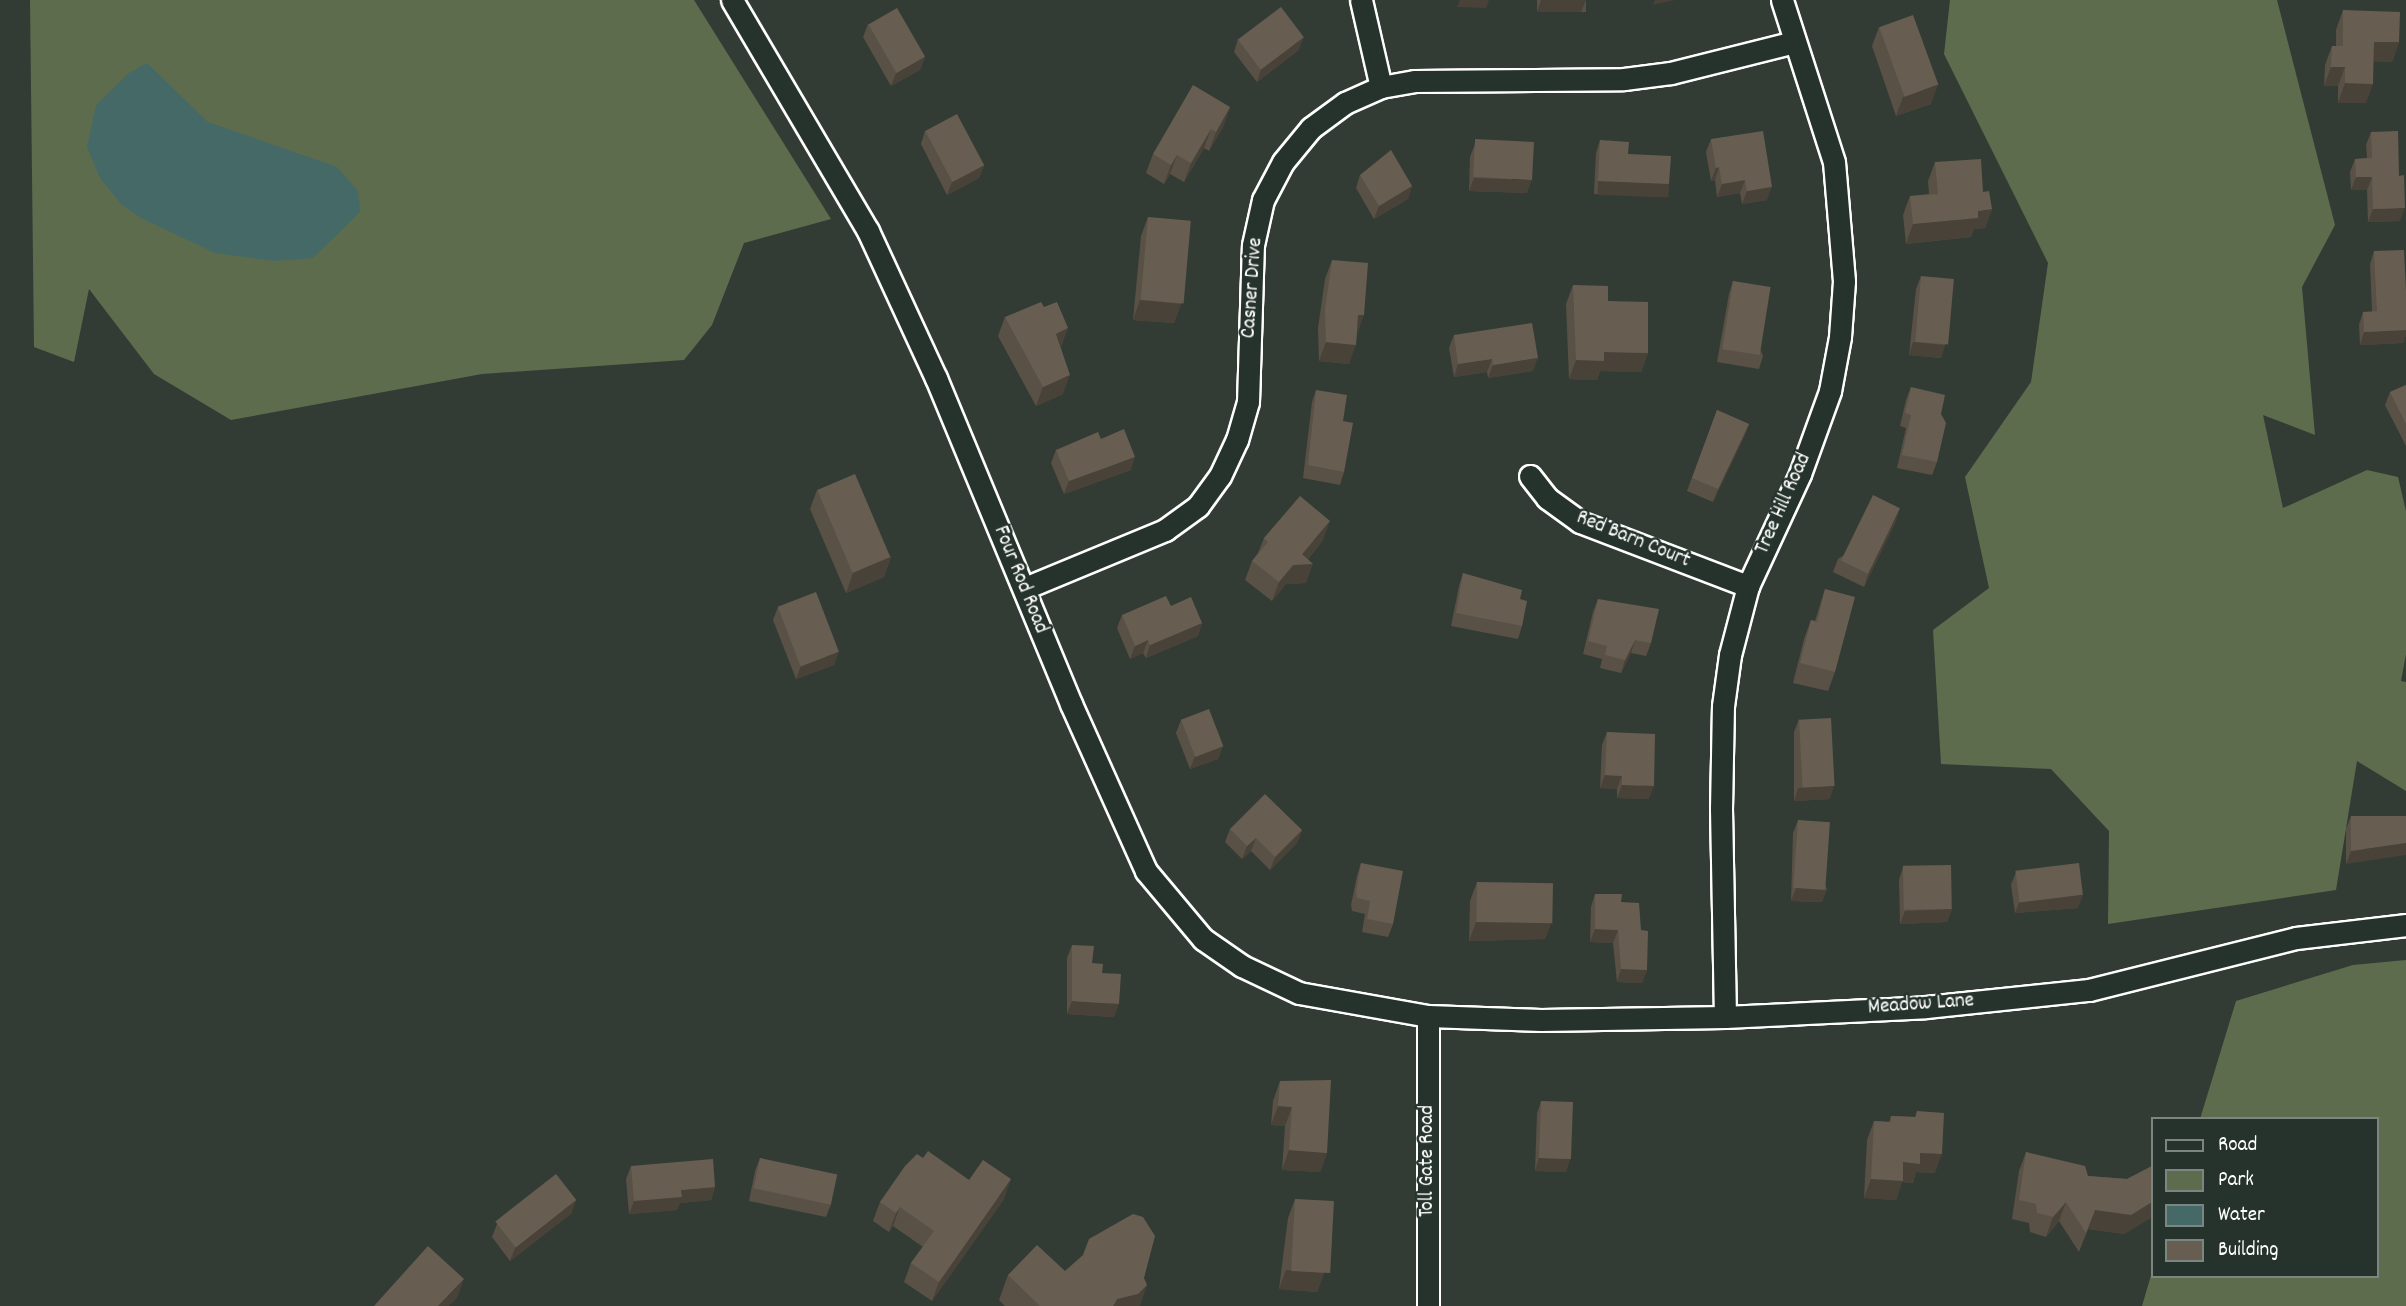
<!DOCTYPE html>
<html>
<head>
<meta charset="utf-8">
<style>
	body { margin:0 }
	#map { position:relative; width:2406px; height:1306px; overflow:hidden; background:#333c34; font-family:Dekko,sans-serif }
	div>[style] { position:absolute }
	.green>* { inset:0; background:#5e6c4e }
	.water>* { inset:0; background:#446967 }
	.roads { filter:drop-shadow(2px 0 #fff) drop-shadow(-2px 0 #fff) drop-shadow(0 2px #fff) drop-shadow(0 -2px #fff) }
	.minor>* { height:21px; margin:-10.5px; padding:0 10.5px; transform-origin:10.5px; border-radius:10.5px; background:#26332d }
	.wall>* { inset:0; background:#595146; transform-origin:0 0 }
	.shaded-wall>* { inset:0; background:#484239; transform-origin:0 0 }
	.building>* { inset:0; background:#675e51; transform-origin:0 0 }
	span { translate:-50% -50%; white-space:nowrap; text-align:center; line-height:1.15; -webkit-text-stroke:5px #26332d; paint-order:stroke }
	.street-label { font-size:21px; color:#fff }
	.legend { position:absolute; left:2151px; top:1117px; width:228px; height:161px; box-sizing:border-box; background:#26332d; border:2px solid #7d8581; margin:0; padding:9px 12px; list-style:none; font-size:21px; color:#fff }
	.legend li { display:flex; align-items:center; gap:14px; height:35px }
	.legend b { width:35px; border:2px solid #7d8581 }
</style>
</head>
<body>
<div id="map">
	<div class="green">
		<i style="clip-path:polygon(30px 0,694px 0,831px 219px,744px 243px,712px 325px,684px 360px,482px 374px,231px 420px,154px 374px,89px 289px,74px 362px,34px 347px)"></i>
		<i style="clip-path:polygon(1950px 0,2277px 0,2335px 225px,2302px 287px,2315px 435px,2263px 415px,2283px 508px,2367px 470px,2398px 477px,2406px 511px,2406px 654px,2401px 681px,2406px 682px,2406px 791px,2357px 761px,2336px 890px,2108px 924px,2109px 831px,2051px 769px,1941px 764px,1933px 630px,1989px 588px,1965px 477px,2031px 382px,2048px 263px,1944px 54px)"></i>
		<i style="clip-path:polygon(2406px 960px,2406px 1306px,2142px 1306px,2152px 1272px,2152px 1276px,2376px 1276px,2376px 1119px,2200px 1119px,2236px 1001px,2353px 965px)"></i>
	</div>
	<div class="water">
		<i style="clip-path:polygon(147px 63px,208px 122px,337px 167px,358px 191px,360px 212px,313px 258px,274px 261px,215px 253px,141px 218px,122px 205px,100px 178px,87px 147px,96px 105px,129px 73px)"></i>
	</div>
	<div class="roads">
		<div class="minor">
			<i style="left:732px;top:0;width:268px;rotate:59.5deg"></i>
			<i style="left:868px;top:231px;width:162px;rotate:65.2deg"></i>
			<i style="left:936px;top:378px;width:353px;rotate:67.5deg"></i>
			<i style="left:1071px;top:704px;width:183px;rotate:65.8deg"></i>
			<i style="left:1146px;top:871px;width:89px;rotate:50deg"></i>
			<i style="left:1203px;top:939px;width:47px;rotate:34.7deg"></i>
			<i style="left:1242px;top:966px;width:63px;rotate:25.3deg"></i>
			<i style="left:1299px;top:993px;width:131px;rotate:10.1deg"></i>
			<i style="left:1428px;top:1016px;width:113px;rotate:2deg"></i>
			<i style="left:1541px;top:1020px;width:184px;rotate:-0.9deg"></i>
			<i style="left:1725px;top:1017px;width:201px;rotate:-2.8deg"></i>
			<i style="left:1926px;top:1007px;width:164px;rotate:-6deg"></i>
			<i style="left:2089px;top:990px;width:213px;rotate:-14.1deg"></i>
			<i style="left:2296px;top:938px;width:111px;rotate:-6.7deg"></i>
			<i style="left:1361px;top:0;width:89px;rotate:77.1deg"></i>
			<i style="left:1530px;top:476px;width:28px;rotate:52deg"></i>
			<i style="left:1547px;top:498px;width:41px;rotate:36deg"></i>
			<i style="left:1580px;top:522px;width:180px;rotate:20.9deg"></i>
			<i style="left:1025px;top:588px;width:152px;rotate:-22.5deg"></i>
			<i style="left:1165px;top:530px;width:41px;rotate:-36deg"></i>
			<i style="left:1198px;top:506px;width:37px;rotate:-54deg"></i>
			<i style="left:1220px;top:476px;width:40px;rotate:-65deg"></i>
			<i style="left:1237px;top:440px;width:40px;rotate:-74deg"></i>
			<i style="left:1248px;top:402px;width:157px;rotate:-88.2deg"></i>
			<i style="left:1253px;top:245px;width:46px;rotate:-77.5deg"></i>
			<i style="left:1263px;top:200px;width:43px;rotate:-62.2deg"></i>
			<i style="left:1283px;top:162px;width:44px;rotate:-50.5deg"></i>
			<i style="left:1311px;top:128px;width:42px;rotate:-36.3deg"></i>
			<i style="left:1345px;top:103px;width:39px;rotate:-24deg"></i>
			<i style="left:1381px;top:87px;width:35px;rotate:-10deg"></i>
			<i style="left:1415px;top:81px;width:209px;rotate:-0.5deg"></i>
			<i style="left:1624px;top:79px;width:47px;rotate:-7.3deg"></i>
			<i style="left:1671px;top:73px;width:127px;rotate:-14.1deg"></i>
			<i style="left:1725px;top:1017px;width:208px;rotate:-91.1deg"></i>
			<i style="left:1721px;top:809px;width:103px;rotate:-88.9deg"></i>
			<i style="left:1723px;top:706px;width:51px;rotate:-82.2deg"></i>
			<i style="left:1730px;top:655px;width:71px;rotate:-75.4deg"></i>
			<i style="left:1748px;top:586px;width:123px;rotate:-65.1deg"></i>
			<i style="left:1800px;top:474px;width:88px;rotate:-70.1deg"></i>
			<i style="left:1830px;top:391px;width:55px;rotate:-79.5deg"></i>
			<i style="left:1840px;top:337px;width:56px;rotate:-85.9deg"></i>
			<i style="left:1844px;top:281px;width:119px;rotate:-94.8deg"></i>
			<i style="left:1834px;top:162px;width:170px;rotate:-107.8deg"></i>
			<i style="left:1428px;top:1306px;width:290px;rotate:-90deg"></i>
		</div>
	</div>
	<div class="wall">
		<i style="left:1537px;top:0;width:49px;height:12px"></i>
		<i style="clip-path:polygon(2343px 10px,2399px 42px,2392px 62px,2373px 61px,2366px 103px,2338px 103px,2338px 86px,2324px 86px,2325px 65px,2332px 46px,2336px 46px,2336px 30px)"></i>
		<i style="clip-path:polygon(868px 24px,925px 57px,920px 70px,891px 86px,863px 37px)"></i>
		<i style="clip-path:polygon(1879px 27px,1931px 104px,1896px 116px,1872px 46px)"></i>
		<i style="clip-path:polygon(1238px 39px,1299px 50px,1257px 82px,1234px 52px)"></i>
		<i style="clip-path:polygon(1230px 107px,1223px 127px,1209px 151px,1204px 148px,1184px 182px,1170px 174px,1164px 184px,1146px 173px,1153px 154px)"></i>
		<i style="clip-path:polygon(925px 131px,984px 165px,979px 178px,947px 195px,921px 144px)"></i>
		<i style="clip-path:polygon(2371px 132px,2400px 221px,2368px 222px,2367px 190px,2351px 190px,2350px 172px,2355px 159px,2367px 158px,2366px 145px)"></i>
		<i style="clip-path:polygon(1711px 139px,1767px 200px,1742px 204px,1740px 193px,1717px 197px,1715px 180px,1711px 181px,1706px 152px)"></i>
		<i style="clip-path:polygon(1600px 140px,1628px 154px,1665px 197px,1594px 194px,1596px 153px)"></i>
		<i style="clip-path:polygon(1475px 144px,1527px 193px,1469px 191px,1470px 157px)"></i>
		<i style="clip-path:polygon(1935px 162px,1983px 192px,1992px 209px,1985px 228px,1974px 229px,1971px 237px,1906px 244px,1903px 215px,1910px 196px,1929px 194px,1928px 181px)"></i>
		<i style="clip-path:polygon(1360px 175px,1412px 186px,1408px 199px,1374px 219px,1356px 188px)"></i>
		<i style="clip-path:polygon(1148px 217px,1181px 304px,1174px 323px,1133px 320px,1141px 236px)"></i>
		<i style="clip-path:polygon(2374px 251px,2406px 291px,2406px 335px,2403px 343px,2360px 345px,2359px 325px,2363px 312px,2372px 312px,2370px 264px)"></i>
		<i style="clip-path:polygon(1332px 260px,1357px 335px,1349px 364px,1319px 361px,1318px 328px,1325px 279px)"></i>
		<i style="clip-path:polygon(1921px 276px,1945px 345px,1941px 358px,1909px 355px,1916px 289px)"></i>
		<i style="clip-path:polygon(1733px 281px,1763px 356px,1759px 369px,1717px 362px,1729px 294px)"></i>
		<i style="clip-path:polygon(1573px 285px,1608px 301px,1648px 353px,1641px 372px,1600px 371px,1597px 380px,1569px 379px,1566px 304px)"></i>
		<i style="clip-path:polygon(1005px 317px,1061px 348px,1063px 394px,1036px 406px,998px 336px)"></i>
		<i style="clip-path:polygon(1454px 335px,1533px 371px,1488px 378px,1487px 372px,1454px 377px,1449px 348px)"></i>
		<i style="clip-path:polygon(2406px 385px,2406px 446px,2385px 405px,2390px 392px)"></i>
		<i style="clip-path:polygon(1911px 387px,1941px 414px,1937px 462px,1932px 475px,1897px 468px,1906px 428px,1900px 426px,1906px 400px)"></i>
		<i style="clip-path:polygon(1316px 390px,1343px 421px,1344px 472px,1340px 485px,1303px 478px,1312px 402px)"></i>
		<i style="clip-path:polygon(1717px 410px,1749px 424px,1744px 437px,1713px 502px,1687px 491px)"></i>
		<i style="clip-path:polygon(1101px 439px,1131px 470px,1064px 494px,1051px 463px,1056px 450px)"></i>
		<i style="clip-path:polygon(817px 490px,891px 557px,884px 577px,846px 593px,810px 509px)"></i>
		<i style="clip-path:polygon(1896px 521px,1864px 587px,1833px 572px,1838px 559px)"></i>
		<i style="clip-path:polygon(1264px 538px,1323px 540px,1308px 559px,1306px 583px,1286px 584px,1272px 601px,1245px 580px,1252px 561px,1258px 553px)"></i>
		<i style="clip-path:polygon(1463px 573px,1520px 599px,1522px 626px,1518px 639px,1451px 626px,1459px 586px)"></i>
		<i style="clip-path:polygon(1825px 589px,1835px 672px,1828px 691px,1793px 683px,1804px 639px,1811px 620px,1815px 621px)"></i>
		<i style="clip-path:polygon(1598px 599px,1651px 643px,1646px 656px,1631px 653px,1621px 673px,1600px 668px,1602px 659px,1583px 654px,1593px 612px)"></i>
		<i style="clip-path:polygon(778px 607px,834px 665px,796px 679px,773px 620px)"></i>
		<i style="clip-path:polygon(1122px 615px,1202px 623px,1198px 636px,1146px 658px,1143px 653px,1130px 659px,1117px 628px)"></i>
		<i style="clip-path:polygon(1799px 719px,1830px 799px,1794px 801px,1794px 732px)"></i>
		<i style="clip-path:polygon(1181px 720px,1223px 746px,1218px 759px,1190px 769px,1176px 733px)"></i>
		<i style="clip-path:polygon(1607px 732px,1649px 799px,1617px 798px,1617px 789px,1600px 788px,1602px 745px)"></i>
		<i style="clip-path:polygon(2351px 816px,2406px 816px,2346px 864px,2346px 829px)"></i>
		<i style="clip-path:polygon(1798px 820px,1827px 889px,1822px 902px,1791px 901px,1793px 833px)"></i>
		<i style="clip-path:polygon(1230px 829px,1302px 830px,1297px 843px,1270px 870px,1251px 851px,1242px 859px,1225px 842px)"></i>
		<i style="clip-path:polygon(1361px 863px,1393px 924px,1388px 937px,1362px 932px,1365px 914px,1352px 911px,1351px 905px,1357px 876px)"></i>
		<i style="clip-path:polygon(1903px 867px,1952px 909px,1947px 922px,1900px 924px,1899px 880px)"></i>
		<i style="clip-path:polygon(2016px 872px,2078px 908px,2015px 913px,2011px 885px)"></i>
		<i style="clip-path:polygon(1477px 882px,1552px 920px,1545px 939px,1469px 941px,1470px 901px)"></i>
		<i style="clip-path:polygon(1595px 894px,1621px 902px,1641px 930px,1647px 970px,1642px 983px,1617px 982px,1613px 943px,1590px 942px,1591px 907px)"></i>
		<i style="clip-path:polygon(1072px 945px,1092px 963px,1114px 1017px,1067px 1014px,1067px 958px)"></i>
		<i style="clip-path:polygon(1280px 1081px,1327px 1153px,1320px 1172px,1282px 1170px,1285px 1126px,1271px 1125px,1273px 1101px)"></i>
		<i style="clip-path:polygon(1541px 1101px,1570px 1159px,1566px 1172px,1535px 1171px,1537px 1114px)"></i>
		<i style="clip-path:polygon(1917px 1111px,1935px 1173px,1916px 1172px,1913px 1183px,1902px 1182px,1896px 1200px,1864px 1198px,1867px 1140px,1874px 1121px,1889px 1122px,1891px 1116px,1915px 1117px)"></i>
		<i style="clip-path:polygon(2026px 1152px,2088px 1176px,2127px 1179px,2152px 1166px,2152px 1217px,2124px 1234px,2088px 1229px,2079px 1252px,2059px 1221px,2046px 1237px,2030px 1232px,2029px 1223px,2012px 1219px,2019px 1171px)"></i>
		<i style="clip-path:polygon(760px 1158px,831px 1204px,826px 1217px,749px 1201px,755px 1171px)"></i>
		<i style="clip-path:polygon(923px 1158px,969px 1180px,1004px 1199px,932px 1301px,904px 1282px,911px 1263px,923px 1247px,893px 1226px,889px 1232px,873px 1221px,880px 1202px)"></i>
		<i style="clip-path:polygon(631px 1166px,715px 1187px,711px 1200px,680px 1203px,677px 1210px,629px 1214px,626px 1179px)"></i>
		<i style="clip-path:polygon(1295px 1199px,1324px 1273px,1317px 1292px,1279px 1289px,1288px 1218px)"></i>
		<i style="clip-path:polygon(572px 1213px,510px 1261px,492px 1237px,497px 1224px)"></i>
		<i style="clip-path:polygon(1065px 1271px,1144px 1278px,1140px 1306px,1005px 1306px,999px 1300px,1008px 1275px)"></i>
	</div>
	<div class="shaded-wall">
		<i style="clip-path:polygon(1460px 0,1489px 0,1486px 8px,1457px 7px)"></i>
		<i style="clip-path:polygon(1541px 0,1586px 0,1581px 12px,1537px 12px)"></i>
		<i style="clip-path:polygon(1655px 0,1675px 0,1653px 5px)"></i>
		<i style="clip-path:polygon(1304px 37px,1299px 50px,1257px 82px,1261px 69px)"></i>
		<i style="clip-path:polygon(2374px 42px,2399px 42px,2392px 62px,2367px 61px)"></i>
		<i style="clip-path:polygon(925px 57px,920px 70px,891px 86px,896px 73px)"></i>
		<i style="clip-path:polygon(2331px 67px,2345px 67px,2338px 86px,2324px 86px)"></i>
		<i style="clip-path:polygon(2345px 83px,2373px 84px,2366px 103px,2338px 103px)"></i>
		<i style="clip-path:polygon(1938px 85px,1931px 104px,1896px 116px,1903px 97px)"></i>
		<i style="clip-path:polygon(1230px 107px,1223px 127px,1209px 151px,1216px 132px)"></i>
		<i style="clip-path:polygon(1211px 129px,1204px 148px,1184px 182px,1191px 163px)"></i>
		<i style="clip-path:polygon(1177px 155px,1170px 174px,1164px 184px,1171px 165px)"></i>
		<i style="clip-path:polygon(984px 165px,979px 178px,947px 195px,952px 182px)"></i>
		<i style="clip-path:polygon(1719px 167px,1715px 180px,1711px 181px,1716px 168px)"></i>
		<i style="clip-path:polygon(2356px 177px,2372px 177px,2367px 190px,2351px 190px)"></i>
		<i style="clip-path:polygon(1474px 178px,1532px 180px,1527px 193px,1469px 191px)"></i>
		<i style="clip-path:polygon(1745px 180px,1740px 193px,1717px 197px,1722px 184px)"></i>
		<i style="left:1598px;top:181px;width:71px;height:14px;rotate:2deg"></i>
		<i style="clip-path:polygon(1412px 186px,1408px 199px,1374px 219px,1379px 206px)"></i>
		<i style="clip-path:polygon(1772px 187px,1767px 200px,1742px 204px,1747px 191px)"></i>
		<i style="clip-path:polygon(2405px 208px,2400px 221px,2368px 222px,2373px 209px)"></i>
		<i style="clip-path:polygon(1992px 209px,1985px 228px,1974px 229px,1971px 237px,1906px 244px,1913px 224px,1978px 211px)"></i>
		<i style="clip-path:polygon(1140px 300px,1181px 304px,1174px 323px,1133px 320px)"></i>
		<i style="clip-path:polygon(1358px 315px,1364px 315px,1357px 335px,1351px 334px)"></i>
		<i style="clip-path:polygon(1068px 328px,1061px 348px,1056px 334px)"></i>
		<i style="clip-path:polygon(2406px 330px,2406px 335px,2403px 343px,2360px 345px,2364px 332px)"></i>
		<i style="clip-path:polygon(1326px 342px,1356px 345px,1349px 364px,1319px 361px)"></i>
		<i style="clip-path:polygon(1913px 342px,1945px 345px,1941px 358px,1909px 355px)"></i>
		<i style="clip-path:polygon(1604px 352px,1648px 353px,1641px 372px,1600px 371px,1597px 380px,1569px 379px,1576px 360px)"></i>
		<i style="clip-path:polygon(1538px 358px,1533px 371px,1488px 378px,1493px 365px)"></i>
		<i style="clip-path:polygon(1492px 359px,1487px 372px,1454px 377px,1458px 364px)"></i>
		<i style="clip-path:polygon(1070px 375px,1063px 394px,1036px 406px,1043px 387px)"></i>
		<i style="clip-path:polygon(1749px 424px,1744px 437px,1713px 502px,1718px 489px)"></i>
		<i style="clip-path:polygon(1135px 457px,1131px 470px,1064px 494px,1069px 481px)"></i>
		<i style="clip-path:polygon(1900px 508px,1896px 521px,1864px 587px,1868px 574px)"></i>
		<i style="clip-path:polygon(1330px 521px,1323px 540px,1303px 564px,1313px 564px,1306px 583px,1286px 584px,1272px 601px,1279px 582px)"></i>
		<i style="clip-path:polygon(891px 557px,884px 577px,846px 593px,853px 573px)"></i>
		<i style="clip-path:polygon(1202px 623px,1198px 636px,1146px 658px,1150px 645px)"></i>
		<i style="clip-path:polygon(1148px 640px,1143px 653px,1130px 659px,1135px 646px)"></i>
		<i style="clip-path:polygon(1635px 640px,1631px 653px,1621px 673px,1625px 660px)"></i>
		<i style="clip-path:polygon(839px 652px,834px 665px,796px 679px,801px 666px)"></i>
		<i style="clip-path:polygon(1223px 746px,1218px 759px,1190px 769px,1195px 756px)"></i>
		<i style="clip-path:polygon(1605px 775px,1622px 776px,1617px 789px,1600px 788px)"></i>
		<i style="clip-path:polygon(1622px 785px,1654px 786px,1649px 799px,1617px 798px)"></i>
		<i style="clip-path:polygon(1834px 786px,1830px 799px,1794px 801px,1798px 788px)"></i>
		<i style="clip-path:polygon(1302px 830px,1297px 843px,1270px 870px,1275px 857px)"></i>
		<i style="clip-path:polygon(1256px 838px,1251px 851px,1242px 859px,1247px 846px)"></i>
		<i style="clip-path:polygon(2406px 843px,2406px 855px,2346px 864px,2351px 851px)"></i>
		<i style="clip-path:polygon(1796px 888px,1827px 889px,1822px 902px,1791px 901px)"></i>
		<i style="clip-path:polygon(2083px 895px,2078px 908px,2015px 913px,2020px 900px)"></i>
		<i style="clip-path:polygon(1952px 909px,1947px 922px,1900px 924px,1905px 911px)"></i>
		<i style="clip-path:polygon(1552px 920px,1545px 939px,1469px 941px,1476px 922px)"></i>
		<i style="clip-path:polygon(1595px 929px,1618px 930px,1613px 943px,1590px 942px)"></i>
		<i style="clip-path:polygon(1621px 969px,1647px 970px,1642px 983px,1617px 982px)"></i>
		<i style="clip-path:polygon(1072px 1001px,1119px 1004px,1114px 1017px,1067px 1014px)"></i>
		<i style="clip-path:polygon(1278px 1106px,1292px 1107px,1285px 1126px,1271px 1125px)"></i>
		<i style="clip-path:polygon(1289px 1150px,1327px 1153px,1320px 1172px,1282px 1170px)"></i>
		<i style="clip-path:polygon(1920px 1153px,1942px 1154px,1935px 1173px,1916px 1172px,1913px 1183px,1902px 1182px,1896px 1200px,1864px 1198px,1871px 1179px)"></i>
		<i style="clip-path:polygon(1539px 1158px,1570px 1159px,1566px 1172px,1535px 1171px)"></i>
		<i style="clip-path:polygon(1011px 1179px,1004px 1199px,932px 1301px,939px 1282px)"></i>
		<i style="clip-path:polygon(715px 1187px,711px 1200px,680px 1203px,677px 1210px,629px 1214px,634px 1201px,681px 1190px)"></i>
		<i style="clip-path:polygon(576px 1200px,572px 1213px,510px 1261px,515px 1248px)"></i>
		<i style="clip-path:polygon(2066px 1202px,2059px 1221px,2046px 1237px,2053px 1217px)"></i>
		<i style="clip-path:polygon(2152px 1202px,2152px 1217px,2124px 1234px,2088px 1229px,2079px 1252px,2095px 1210px)"></i>
		<i style="clip-path:polygon(900px 1207px,893px 1226px,889px 1232px,896px 1213px)"></i>
		<i style="clip-path:polygon(1286px 1270px,1324px 1273px,1317px 1292px,1279px 1289px)"></i>
		<i style="clip-path:polygon(464px 1279px,457px 1298px,449px 1306px,438px 1306px)"></i>
		<i style="clip-path:polygon(1147px 1285px,1140px 1306px,1113px 1306px,1117px 1299px)"></i>
	</div>
	<div class="building">
		<i style="left:1281px;top:7px;width:38px;height:54px;rotate:53deg"></i>
		<i style="left:897px;top:8px;width:56px;height:33px;rotate:60deg"></i>
		<i style="clip-path:polygon(2343px 10px,2400px 12px,2399px 42px,2374px 42px,2373px 84px,2345px 83px,2345px 67px,2331px 67px,2332px 46px,2343px 46px)"></i>
		<i style="left:1913px;top:15px;width:74px;height:36px;rotate:70deg"></i>
		<i style="clip-path:polygon(1193px 85px,1230px 107px,1216px 132px,1211px 129px,1191px 163px,1177px 155px,1171px 165px,1153px 154px)"></i>
		<i style="left:957px;top:114px;width:58px;height:36px;rotate:62deg"></i>
		<i style="clip-path:polygon(1763px 131px,1772px 187px,1747px 191px,1745px 180px,1722px 184px,1719px 167px,1716px 168px,1711px 139px)"></i>
		<i style="clip-path:polygon(2398px 131px,2399px 176px,2404px 175px,2405px 208px,2373px 209px,2372px 177px,2356px 177px,2355px 159px,2372px 158px,2371px 132px)"></i>
		<i style="clip-path:polygon(1600px 140px,1629px 142px,1628px 154px,1671px 156px,1669px 184px,1598px 181px)"></i>
		<i style="left:1534px;top:142px;width:38px;height:59px;rotate:93deg"></i>
		<i style="clip-path:polygon(1391px 150px,1412px 186px,1379px 206px,1360px 175px)"></i>
		<i style="clip-path:polygon(1981px 159px,1983px 192px,1989px 191px,1992px 209px,1978px 211px,1978px 218px,1913px 224px,1910px 196px,1938px 194px,1935px 162px)"></i>
		<i style="left:1148px;top:217px;width:43px;height:83px;rotate:5deg"></i>
		<i style="clip-path:polygon(2404px 250px,2406px 291px,2406px 330px,2364px 332px,2363px 312px,2377px 311px,2374px 251px)"></i>
		<i style="clip-path:polygon(1332px 260px,1368px 263px,1364px 315px,1358px 315px,1356px 345px,1326px 342px,1325px 309px)"></i>
		<i style="left:1921px;top:276px;width:33px;height:66px;rotate:5deg"></i>
		<i style="left:1733px;top:281px;width:38px;height:69px;rotate:9deg"></i>
		<i style="clip-path:polygon(1573px 285px,1608px 286px,1608px 301px,1648px 302px,1648px 353px,1604px 352px,1604px 361px,1576px 360px)"></i>
		<i style="clip-path:polygon(1041px 302px,1044px 307px,1057px 302px,1068px 328px,1056px 334px,1070px 375px,1043px 387px,1005px 317px)"></i>
		<i style="clip-path:polygon(1532px 323px,1538px 358px,1493px 365px,1492px 359px,1458px 364px,1454px 335px)"></i>
		<i style="clip-path:polygon(2406px 385px,2406px 424px,2390px 392px)"></i>
		<i style="clip-path:polygon(1911px 387px,1945px 395px,1941px 414px,1946px 423px,1937px 462px,1902px 455px,1911px 415px,1905px 413px)"></i>
		<i style="clip-path:polygon(1316px 390px,1347px 395px,1343px 421px,1353px 423px,1344px 472px,1308px 465px)"></i>
		<i style="clip-path:polygon(1717px 410px,1749px 424px,1718px 489px,1692px 478px)"></i>
		<i style="clip-path:polygon(1124px 429px,1135px 457px,1069px 481px,1056px 450px,1098px 432px,1101px 439px)"></i>
		<i style="left:855px;top:474px;width:90px;height:41px;rotate:67deg"></i>
		<i style="left:1873px;top:495px;width:30px;height:73px;rotate:26deg"></i>
		<i style="clip-path:polygon(1300px 496px,1330px 521px,1302px 554px,1313px 564px,1293px 565px,1279px 582px,1252px 561px,1268px 542px,1264px 538px)"></i>
		<i style="clip-path:polygon(1463px 573px,1522px 590px,1520px 599px,1527px 601px,1522px 626px,1456px 613px)"></i>
		<i style="clip-path:polygon(1825px 589px,1855px 597px,1835px 672px,1800px 663px,1811px 620px,1817px 622px)"></i>
		<i style="left:816px;top:592px;width:64px;height:41px;rotate:69deg"></i>
		<i style="clip-path:polygon(1166px 596px,1171px 606px,1191px 597px,1202px 623px,1150px 645px,1148px 640px,1135px 646px,1122px 615px)"></i>
		<i style="clip-path:polygon(1598px 599px,1659px 609px,1651px 643px,1635px 640px,1625px 660px,1605px 655px,1607px 646px,1588px 641px)"></i>
		<i style="left:1209px;top:709px;width:40px;height:30px;rotate:69deg"></i>
		<i style="left:1831px;top:718px;width:68px;height:32px;rotate:87deg"></i>
		<i style="clip-path:polygon(1607px 732px,1655px 734px,1654px 786px,1622px 785px,1622px 776px,1605px 775px)"></i>
		<i style="clip-path:polygon(1265px 794px,1302px 830px,1275px 857px,1256px 838px,1247px 846px,1230px 829px)"></i>
		<i style="clip-path:polygon(2351px 816px,2406px 816px,2406px 843px,2351px 851px)"></i>
		<i style="left:1798px;top:820px;width:32px;height:68px;rotate:4deg"></i>
		<i style="clip-path:polygon(1361px 863px,1403px 871px,1393px 924px,1367px 919px,1370px 901px,1357px 898px,1356px 892px)"></i>
		<i style="left:2079px;top:863px;width:32px;height:64px;rotate:83deg"></i>
		<i style="left:1951px;top:865px;width:44px;height:48px;rotate:89deg"></i>
		<i style="left:1477px;top:882px;width:76px;height:40px;rotate:1deg"></i>
		<i style="clip-path:polygon(1595px 894px,1622px 894px,1621px 902px,1639px 903px,1641px 930px,1648px 931px,1647px 970px,1621px 969px,1618px 930px,1595px 929px)"></i>
		<i style="clip-path:polygon(1072px 945px,1094px 946px,1092px 963px,1103px 964px,1102px 973px,1121px 974px,1119px 1004px,1072px 1001px)"></i>
		<i style="clip-path:polygon(1331px 1080px,1327px 1153px,1289px 1150px,1292px 1107px,1278px 1106px,1280px 1081px)"></i>
		<i style="left:1541px;top:1101px;width:32px;height:57px;rotate:2deg"></i>
		<i style="clip-path:polygon(1917px 1111px,1944px 1113px,1942px 1154px,1920px 1153px,1920px 1164px,1903px 1162px,1903px 1181px,1871px 1179px,1874px 1121px,1891px 1122px,1891px 1116px,1916px 1117px)"></i>
		<i style="clip-path:polygon(928px 1151px,969px 1180px,983px 1160px,1011px 1179px,939px 1282px,911px 1263px,934px 1231px,900px 1207px,896px 1213px,880px 1202px,905px 1166px,917px 1154px,923px 1158px)"></i>
		<i style="clip-path:polygon(2026px 1152px,2085px 1166px,2088px 1176px,2127px 1179px,2152px 1166px,2152px 1202px,2131px 1215px,2095px 1210px,2086px 1233px,2066px 1202px,2053px 1217px,2037px 1213px,2036px 1204px,2019px 1200px)"></i>
		<i style="left:760px;top:1158px;width:79px;height:31px;rotate:12deg"></i>
		<i style="clip-path:polygon(713px 1159px,715px 1187px,681px 1190px,682px 1197px,634px 1201px,631px 1166px)"></i>
		<i style="left:556px;top:1174px;width:33px;height:77px;rotate:52deg"></i>
		<i style="left:1295px;top:1199px;width:39px;height:72px;rotate:3deg"></i>
		<i style="clip-path:polygon(1133px 1214px,1143px 1217px,1155px 1236px,1144px 1278px,1147px 1285px,1138px 1294px,1117px 1299px,1113px 1306px,1040px 1306px,1008px 1275px,1037px 1245px,1065px 1271px,1083px 1255px,1089px 1239px)"></i>
		<i style="clip-path:polygon(428px 1246px,464px 1279px,438px 1306px,374px 1306px)"></i>
	</div>
	<div class="street-label">
		<span style="left:1253px;top:288px;rotate:-86deg">Casner Drive</span>
		<span style="left:1784px;top:504px;rotate:-66deg">Tree Hill Road</span>
		<span style="left:1633px;top:540px;rotate:22deg">Red Barn Court</span>
		<span style="left:1020px;top:580px;rotate:68deg">Four Rod Road</span>
		<span style="left:1921px;top:1005px;rotate:-4deg">Meadow Lane</span>
		<span style="left:1428px;top:1161px;rotate:-90deg">Toll Gate Road</span>
	</div>
	<ul class="legend">
	<li><b style="height:9px;background:#26332d"></b>Road</li>
	<li><b style="height:19px;background:#5e6c4e"></b>Park</li>
	<li><b style="height:19px;background:#446967"></b>Water</li>
	<li><b style="height:19px;background:#675e51"></b>Building</li>
	</ul>
</div>
</body>
</html>
